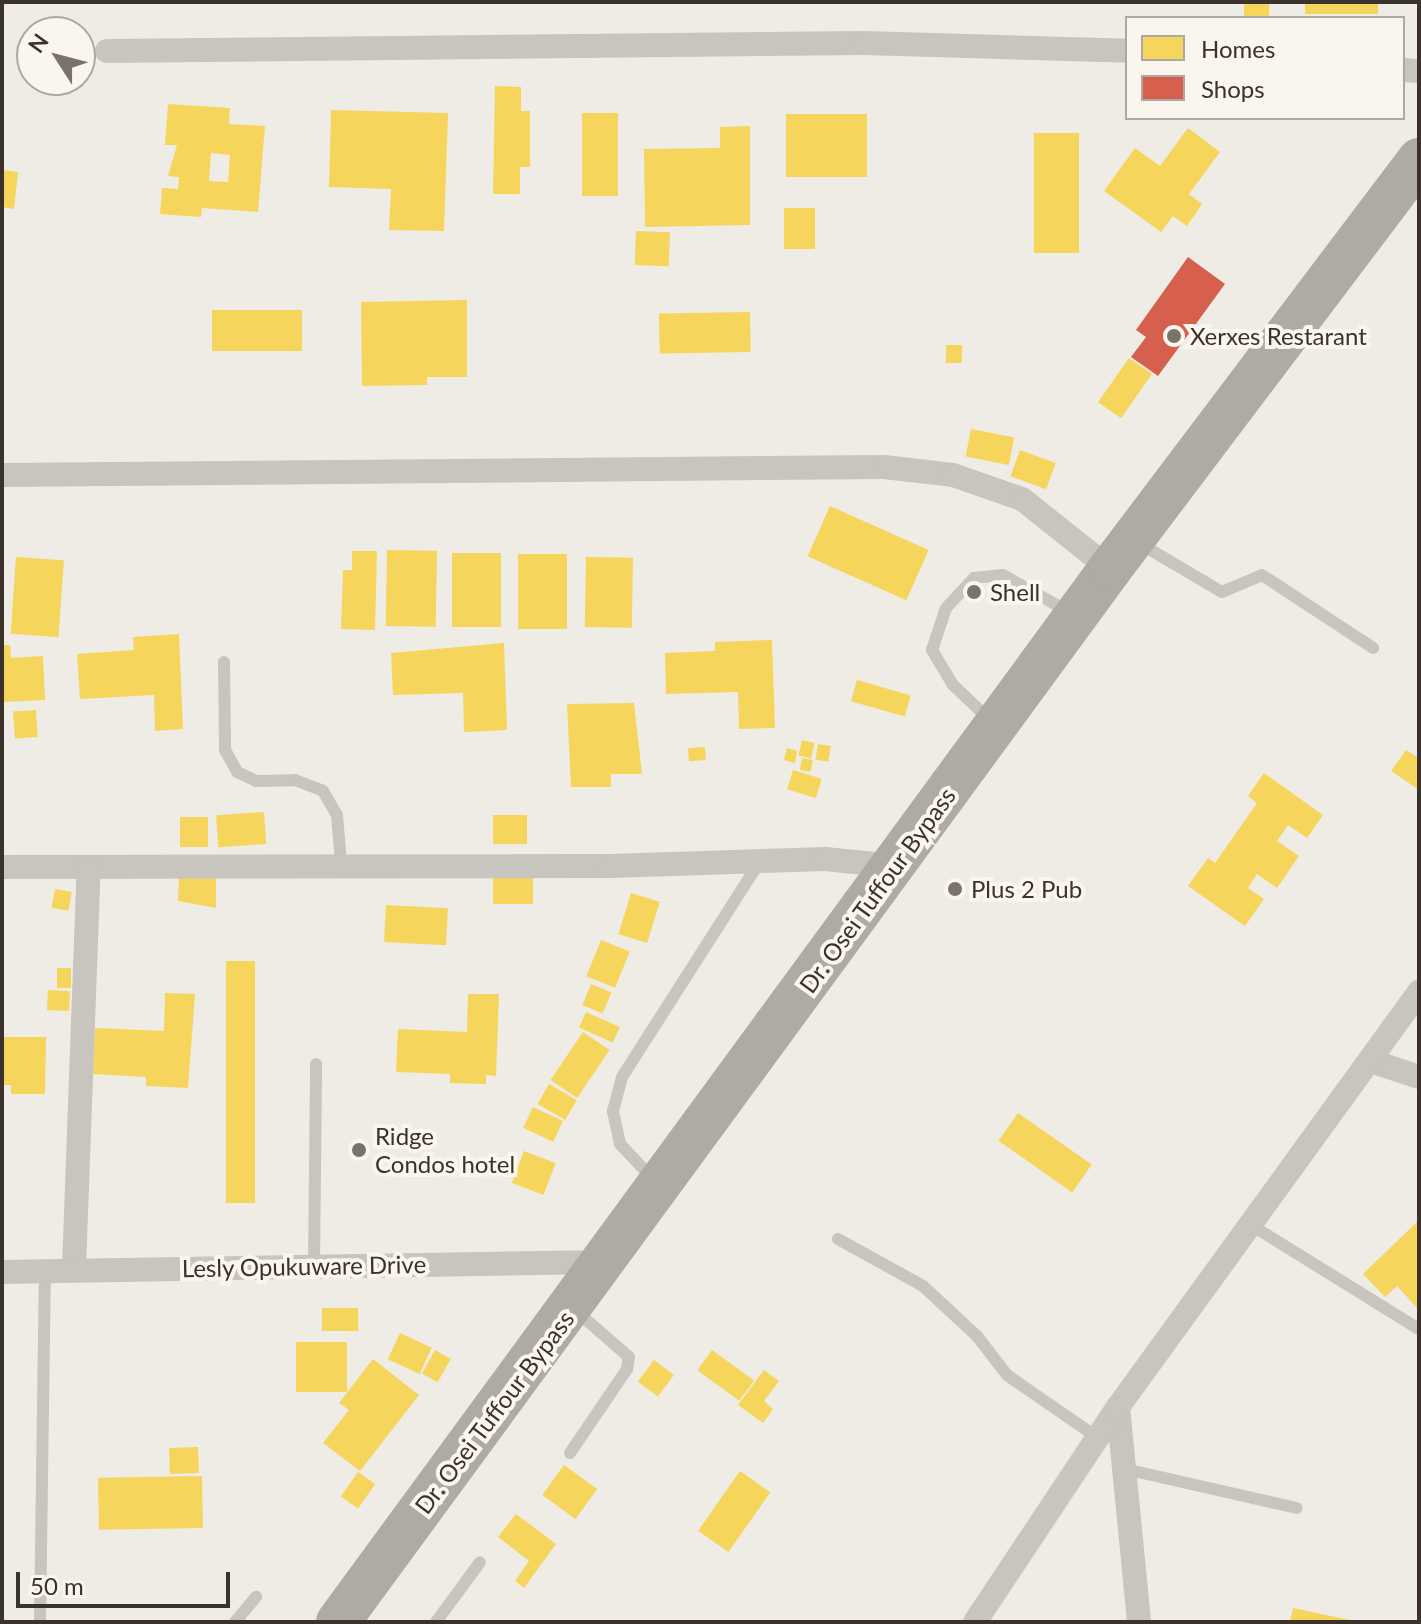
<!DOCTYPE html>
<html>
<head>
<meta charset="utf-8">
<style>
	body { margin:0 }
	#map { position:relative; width:1421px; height:1624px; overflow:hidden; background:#efece5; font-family:Lato,sans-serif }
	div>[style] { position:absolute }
	.homes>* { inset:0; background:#f6d55c; transform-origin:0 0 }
	.shops>* { inset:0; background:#d6604d }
	.lane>* { height:12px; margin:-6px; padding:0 6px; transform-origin:6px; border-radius:6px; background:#c8c4be }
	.street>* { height:24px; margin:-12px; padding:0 12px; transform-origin:12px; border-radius:12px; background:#c8c4be }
	.highway>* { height:44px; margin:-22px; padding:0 22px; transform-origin:22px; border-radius:22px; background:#aeaba4 }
	.dots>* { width:22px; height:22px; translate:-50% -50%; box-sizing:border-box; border:4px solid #faf6ee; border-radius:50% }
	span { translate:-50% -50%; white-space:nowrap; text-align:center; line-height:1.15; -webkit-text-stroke:8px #faf6ee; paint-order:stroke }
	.poi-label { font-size:24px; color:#3a322b }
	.left { translate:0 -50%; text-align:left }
	.street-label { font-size:24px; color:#3a322b }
	.frame { position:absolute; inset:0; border:4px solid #3a322b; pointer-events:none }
	.legend { position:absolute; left:1125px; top:16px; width:280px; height:104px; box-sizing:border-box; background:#faf6ee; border:2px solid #ada8a0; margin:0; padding:10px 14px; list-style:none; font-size:24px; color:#3a322b }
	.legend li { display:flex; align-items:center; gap:16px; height:40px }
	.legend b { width:40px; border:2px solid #ada8a0 }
	.north { position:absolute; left:16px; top:16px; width:80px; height:80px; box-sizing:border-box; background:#faf6ee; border:2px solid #ada8a0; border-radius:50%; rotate:306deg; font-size:22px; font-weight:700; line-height:32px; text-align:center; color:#3a322b }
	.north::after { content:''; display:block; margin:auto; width:28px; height:36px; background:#79736c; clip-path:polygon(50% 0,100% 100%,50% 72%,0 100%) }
	.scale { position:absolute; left:16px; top:1572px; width:214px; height:36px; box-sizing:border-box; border:4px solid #3a322b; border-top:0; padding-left:10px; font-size:24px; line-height:28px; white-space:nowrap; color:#3a322b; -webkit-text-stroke:6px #faf6ee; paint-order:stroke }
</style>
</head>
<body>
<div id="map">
	<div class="homes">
		<i style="left:1244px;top:2px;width:25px;height:16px"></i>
		<i style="left:1305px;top:2px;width:73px;height:12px"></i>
		<i style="clip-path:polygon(495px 86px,521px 87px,521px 111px,530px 111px,530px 167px,520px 167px,520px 194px,493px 194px)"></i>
		<i style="clip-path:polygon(evenodd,168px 104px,230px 108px,229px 124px,265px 126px,258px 212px,202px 208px,201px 217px,160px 214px,162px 188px,178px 189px,179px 177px,168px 176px,177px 145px,165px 145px,168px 104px,211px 153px,230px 155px,228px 182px,209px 181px,211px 153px)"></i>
		<i style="clip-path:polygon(331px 110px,448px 113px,444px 231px,389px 230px,391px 189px,329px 187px)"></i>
		<i style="left:582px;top:113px;width:36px;height:83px"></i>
		<i style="left:786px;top:114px;width:81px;height:63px"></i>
		<i style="clip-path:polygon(750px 126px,750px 225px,645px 227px,644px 149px,720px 148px,720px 127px)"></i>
		<i style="clip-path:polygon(1188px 128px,1220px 152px,1189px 194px,1202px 204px,1187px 226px,1173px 216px,1161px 232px,1104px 191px,1135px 148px,1160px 166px)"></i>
		<i style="left:1034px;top:133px;width:45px;height:120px"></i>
		<i style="clip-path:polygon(2px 170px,18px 172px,14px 209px,2px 207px)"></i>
		<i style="left:784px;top:208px;width:31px;height:41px"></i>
		<i style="left:636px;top:231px;width:34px;height:34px;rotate:2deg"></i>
		<i style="clip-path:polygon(467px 300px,467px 377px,427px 377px,427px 385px,362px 386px,361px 302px)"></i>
		<i style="left:212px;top:310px;width:90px;height:41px"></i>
		<i style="left:750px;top:312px;width:40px;height:91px;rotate:89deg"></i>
		<i style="left:946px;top:345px;width:16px;height:18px"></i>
		<i style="left:1129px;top:358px;width:28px;height:54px;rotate:35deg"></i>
		<i style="left:971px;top:429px;width:44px;height:28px;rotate:11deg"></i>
		<i style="left:1020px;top:450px;width:38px;height:28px;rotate:20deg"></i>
		<i style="left:830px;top:506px;width:108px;height:55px;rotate:24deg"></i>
		<i style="left:387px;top:550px;width:50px;height:76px;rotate:1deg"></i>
		<i style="clip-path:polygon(352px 551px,377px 551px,375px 630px,341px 629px,343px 570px,352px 570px)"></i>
		<i style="left:452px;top:553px;width:49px;height:74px"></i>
		<i style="left:567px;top:554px;width:75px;height:49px;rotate:90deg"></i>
		<i style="left:16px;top:557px;width:48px;height:77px;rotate:4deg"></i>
		<i style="left:586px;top:557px;width:47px;height:70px;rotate:1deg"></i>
		<i style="clip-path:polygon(179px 634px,183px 729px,155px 731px,154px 695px,80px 699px,77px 654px,134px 650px,133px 637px)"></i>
		<i style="clip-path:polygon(772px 640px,775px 728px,739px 729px,738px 692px,666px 694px,665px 653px,715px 651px,715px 642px)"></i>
		<i style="clip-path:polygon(504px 643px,507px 730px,464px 732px,463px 693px,393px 695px,391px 653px)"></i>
		<i style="clip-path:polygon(2px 645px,10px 645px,11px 658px,43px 656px,45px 700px,2px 702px)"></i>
		<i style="left:857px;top:680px;width:56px;height:22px;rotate:16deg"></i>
		<i style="clip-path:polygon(634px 703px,642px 774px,611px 774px,611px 787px,571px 787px,567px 704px)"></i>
		<i style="left:36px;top:710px;width:27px;height:23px;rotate:86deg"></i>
		<i style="left:802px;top:740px;width:13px;height:16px;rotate:13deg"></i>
		<i style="left:818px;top:744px;width:13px;height:16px;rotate:9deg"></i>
		<i style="left:705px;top:747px;width:13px;height:17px;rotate:86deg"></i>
		<i style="clip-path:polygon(787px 748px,797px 751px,795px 763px,784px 760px)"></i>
		<i style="clip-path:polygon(1406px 750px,1419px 758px,1419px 790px,1391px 771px)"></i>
		<i style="left:802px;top:758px;width:11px;height:12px;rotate:10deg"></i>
		<i style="left:793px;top:770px;width:30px;height:20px;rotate:17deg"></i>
		<i style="clip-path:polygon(1264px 773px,1323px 815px,1307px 838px,1288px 825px,1277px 841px,1299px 856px,1277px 888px,1257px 874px,1248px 888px,1264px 899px,1245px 926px,1188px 886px,1208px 858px,1215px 863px,1257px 803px,1248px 796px)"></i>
		<i style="left:264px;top:812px;width:32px;height:48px;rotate:86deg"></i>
		<i style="left:493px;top:815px;width:34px;height:29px"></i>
		<i style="left:180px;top:817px;width:28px;height:30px"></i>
		<i style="left:533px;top:872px;width:32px;height:40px;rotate:90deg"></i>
		<i style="clip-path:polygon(179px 876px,216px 877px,216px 908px,178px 901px)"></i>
		<i style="left:55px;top:889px;width:17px;height:19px;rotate:10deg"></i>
		<i style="left:631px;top:893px;width:30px;height:43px;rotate:17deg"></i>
		<i style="left:386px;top:905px;width:62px;height:37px;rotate:3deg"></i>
		<i style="left:601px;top:940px;width:31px;height:39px;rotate:22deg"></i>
		<i style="left:226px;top:961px;width:29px;height:242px"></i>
		<i style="left:57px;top:968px;width:14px;height:20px"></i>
		<i style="left:591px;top:984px;width:22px;height:23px;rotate:22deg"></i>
		<i style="left:48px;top:990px;width:22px;height:20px;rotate:3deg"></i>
		<i style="clip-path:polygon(165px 993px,195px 994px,188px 1088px,146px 1086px,146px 1077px,93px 1074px,95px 1028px,164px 1031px)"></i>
		<i style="clip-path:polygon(468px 994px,499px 994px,496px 1076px,486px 1075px,486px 1084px,450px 1083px,450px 1074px,396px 1072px,398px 1029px,467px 1032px)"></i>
		<i style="left:586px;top:1012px;width:37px;height:17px;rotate:24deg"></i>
		<i style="left:583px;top:1032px;width:32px;height:58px;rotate:34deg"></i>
		<i style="clip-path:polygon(2px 1037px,46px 1037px,45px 1094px,11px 1094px,11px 1085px,2px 1085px)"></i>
		<i style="left:549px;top:1084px;width:32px;height:23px;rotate:30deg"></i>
		<i style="left:533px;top:1107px;width:33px;height:23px;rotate:25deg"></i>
		<i style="left:1018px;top:1113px;width:90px;height:34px;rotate:35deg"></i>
		<i style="left:524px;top:1151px;width:34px;height:34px;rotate:21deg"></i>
		<i style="clip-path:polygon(1419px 1220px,1419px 1310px,1397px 1286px,1385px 1297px,1363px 1274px)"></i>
		<i style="left:322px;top:1308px;width:36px;height:23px"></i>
		<i style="left:400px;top:1333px;width:35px;height:29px;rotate:25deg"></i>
		<i style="left:347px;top:1342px;width:50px;height:51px;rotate:90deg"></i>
		<i style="left:435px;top:1350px;width:18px;height:27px;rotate:29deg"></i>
		<i style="left:712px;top:1350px;width:52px;height:25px;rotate:36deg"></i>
		<i style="clip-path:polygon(373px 1359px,419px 1395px,360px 1471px,323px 1443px,349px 1410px,339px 1403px)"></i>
		<i style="left:654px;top:1360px;width:25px;height:27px;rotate:37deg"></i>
		<i style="clip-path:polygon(764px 1370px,779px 1381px,764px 1401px,773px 1409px,763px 1423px,738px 1405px)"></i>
		<i style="left:198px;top:1447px;width:26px;height:29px;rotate:88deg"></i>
		<i style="left:564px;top:1465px;width:41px;height:37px;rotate:36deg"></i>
		<i style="left:740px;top:1471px;width:37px;height:73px;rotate:35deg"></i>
		<i style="left:358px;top:1472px;width:21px;height:30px;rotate:35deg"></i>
		<i style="left:202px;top:1476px;width:52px;height:104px;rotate:89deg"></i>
		<i style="clip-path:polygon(516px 1514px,556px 1544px,524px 1588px,515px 1581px,529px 1561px,498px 1537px)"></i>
		<i style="clip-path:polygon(1293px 1608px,1355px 1621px,1354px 1622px,1290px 1622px)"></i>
	</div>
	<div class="shops">
		<i style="clip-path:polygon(1188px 257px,1225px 284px,1158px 376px,1131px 357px,1146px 337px,1136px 330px)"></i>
	</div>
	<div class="lane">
		<i style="left:1139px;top:543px;width:96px;rotate:30.6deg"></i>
		<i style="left:1222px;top:592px;width:43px;rotate:-23deg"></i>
		<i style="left:1262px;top:575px;width:133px;rotate:33.3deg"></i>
		<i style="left:224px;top:662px;width:88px;rotate:89.3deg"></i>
		<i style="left:225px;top:750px;width:25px;rotate:61deg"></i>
		<i style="left:237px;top:772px;width:21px;rotate:25deg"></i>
		<i style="left:256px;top:781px;width:39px;rotate:-1deg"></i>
		<i style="left:295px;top:780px;width:30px;rotate:21deg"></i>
		<i style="left:323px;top:791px;width:28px;rotate:60deg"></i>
		<i style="left:337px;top:815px;width:49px;rotate:85.3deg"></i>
		<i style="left:991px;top:721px;width:52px;rotate:-136.5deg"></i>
		<i style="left:953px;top:685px;width:41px;rotate:-121deg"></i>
		<i style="left:932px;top:650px;width:44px;rotate:-71.6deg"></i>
		<i style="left:946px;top:608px;width:41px;rotate:-47deg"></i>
		<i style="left:974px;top:578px;width:29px;rotate:-6deg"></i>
		<i style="left:1003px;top:575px;width:78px;rotate:29.2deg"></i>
		<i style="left:653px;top:1179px;width:48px;rotate:-133.3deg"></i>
		<i style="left:620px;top:1144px;width:34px;rotate:-102deg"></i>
		<i style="left:613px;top:1111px;width:35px;rotate:-75deg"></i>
		<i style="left:622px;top:1077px;width:256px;rotate:-57.4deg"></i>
		<i style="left:1251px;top:1225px;width:198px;rotate:31.8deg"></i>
		<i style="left:838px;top:1239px;width:97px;rotate:28.9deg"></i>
		<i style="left:923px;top:1286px;width:74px;rotate:42.8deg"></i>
		<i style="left:977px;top:1336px;width:49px;rotate:52.4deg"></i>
		<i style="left:1007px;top:1375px;width:111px;rotate:34.7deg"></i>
		<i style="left:314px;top:1266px;width:202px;rotate:-89.4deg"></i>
		<i style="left:570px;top:1453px;width:102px;rotate:-55.8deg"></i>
		<i style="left:627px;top:1369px;width:12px;rotate:-81deg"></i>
		<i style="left:629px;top:1357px;width:70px;rotate:-139deg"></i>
		<i style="left:1125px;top:1469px;width:176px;rotate:12.8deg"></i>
		<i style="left:40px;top:1622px;width:350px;rotate:-89.2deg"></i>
		<i style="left:235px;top:1622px;width:33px;rotate:-50deg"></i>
		<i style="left:436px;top:1622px;width:74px;rotate:-53.7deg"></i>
	</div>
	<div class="street">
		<i style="left:107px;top:51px;width:757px;rotate:-0.61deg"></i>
		<i style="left:864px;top:43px;width:263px;rotate:1.7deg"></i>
		<i style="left:1403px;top:70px;width:16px;rotate:4deg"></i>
		<i style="left:2px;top:475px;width:882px;rotate:-0.52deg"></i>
		<i style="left:884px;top:467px;width:69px;rotate:6.6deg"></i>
		<i style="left:953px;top:475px;width:73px;rotate:19.2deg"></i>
		<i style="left:1022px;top:499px;width:112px;rotate:38.5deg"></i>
		<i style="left:2px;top:867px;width:609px;rotate:-0.09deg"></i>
		<i style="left:611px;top:866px;width:214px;rotate:-1.9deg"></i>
		<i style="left:825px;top:859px;width:70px;rotate:5.7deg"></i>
		<i style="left:1371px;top:1061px;width:51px;rotate:18.4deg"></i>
		<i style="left:74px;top:1268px;width:401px;rotate:-87.9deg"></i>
		<i style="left:2px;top:1272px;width:604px;rotate:-0.95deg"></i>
		<i style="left:1118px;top:1407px;width:216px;rotate:84.4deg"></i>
		<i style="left:975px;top:1622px;width:258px;rotate:-56.4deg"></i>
		<i style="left:1118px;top:1407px;width:513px;rotate:-54.05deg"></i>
	</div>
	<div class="highway">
		<i style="left:338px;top:1622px;width:1306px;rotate:-53.75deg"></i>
		<i style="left:1110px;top:569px;width:513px;rotate:-52.93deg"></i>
	</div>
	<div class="dots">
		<i style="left:1174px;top:336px;background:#79736c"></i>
		<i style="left:974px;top:592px;background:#79736c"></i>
		<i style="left:955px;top:889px;background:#79736c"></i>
		<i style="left:359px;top:1150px;background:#79736c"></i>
	</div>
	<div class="poi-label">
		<span class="left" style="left:1190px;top:336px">Xerxes Restarant</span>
		<span class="left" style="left:990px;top:592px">Shell</span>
		<span class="left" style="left:971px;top:889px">Plus 2 Pub</span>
		<span class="left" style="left:375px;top:1150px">Ridge<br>Condos hotel</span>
	</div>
	<div class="street-label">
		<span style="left:877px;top:890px;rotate:-54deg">Dr. Osei Tuffour Bypass</span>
		<span style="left:304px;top:1266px;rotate:-1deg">Lesly Opukuware Drive</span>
		<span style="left:494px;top:1412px;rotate:-53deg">Dr. Osei Tuffour Bypass</span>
	</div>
	<div class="frame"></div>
	<ul class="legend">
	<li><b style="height:22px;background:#f6d55c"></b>Homes</li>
	<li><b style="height:22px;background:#d6604d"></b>Shops</li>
	</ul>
	<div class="north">N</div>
	<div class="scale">50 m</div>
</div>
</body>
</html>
